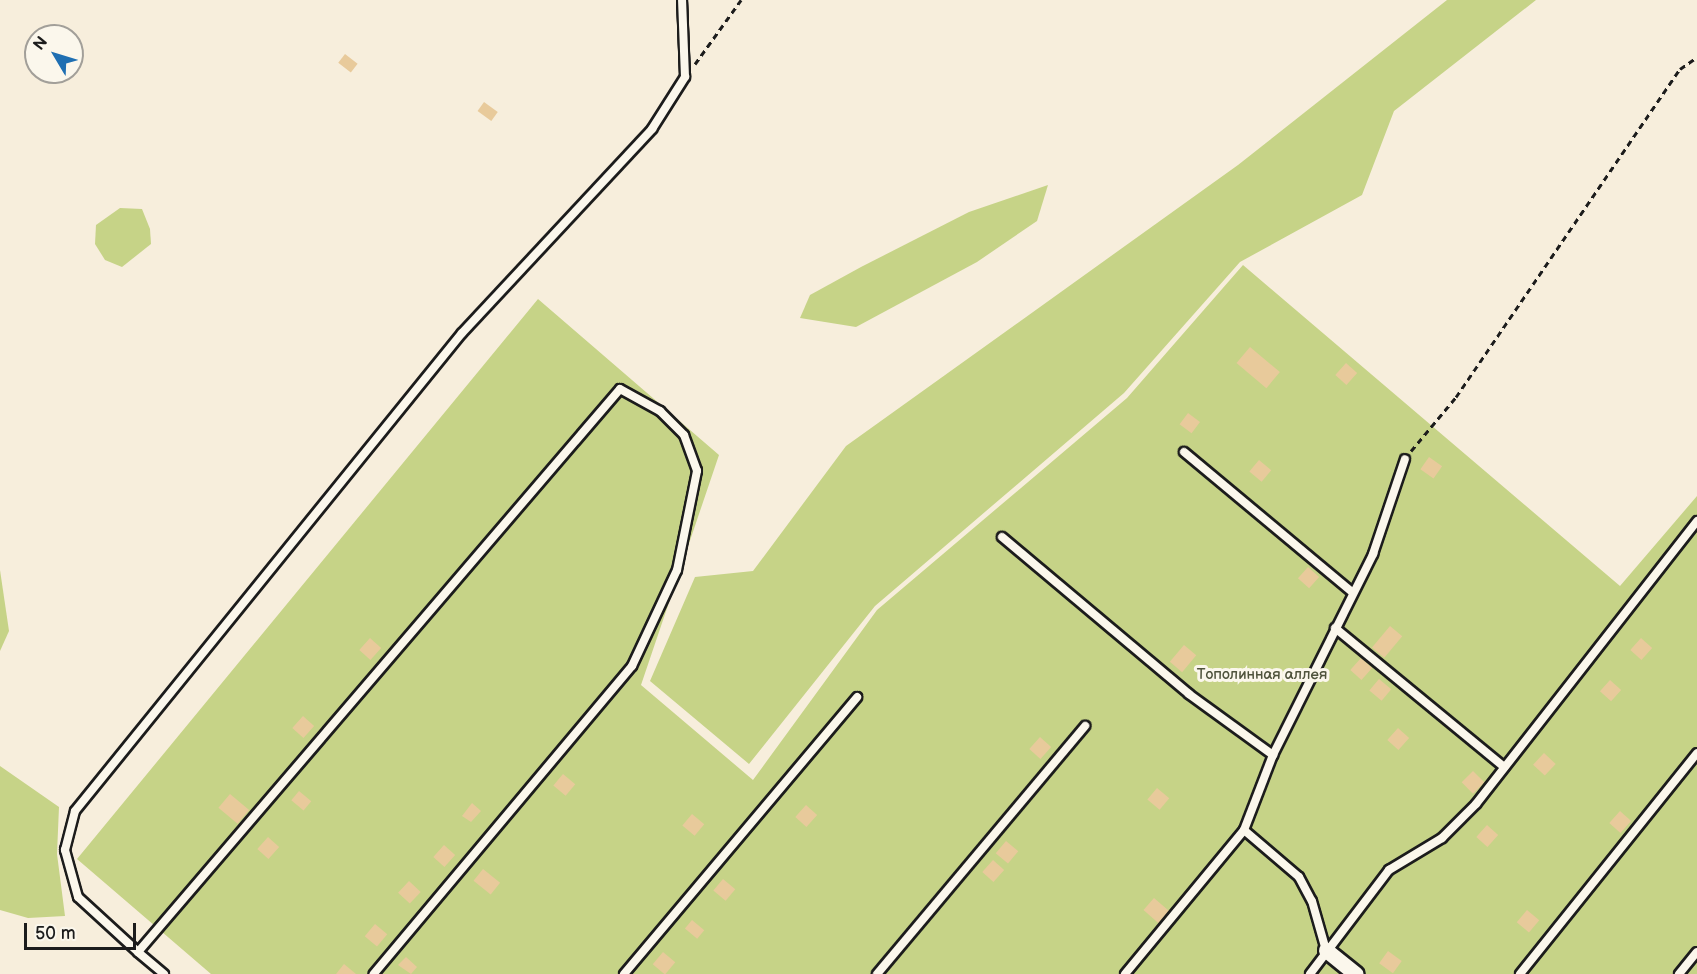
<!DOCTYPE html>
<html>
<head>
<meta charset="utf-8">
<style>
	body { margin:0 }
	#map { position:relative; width:1697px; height:974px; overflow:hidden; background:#f7eedc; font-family:"Balsamiq Sans",sans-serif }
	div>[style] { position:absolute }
	.green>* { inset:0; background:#c6d387 }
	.building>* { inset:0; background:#e8ca9b; transform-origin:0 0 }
	.path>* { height:3px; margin-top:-1.5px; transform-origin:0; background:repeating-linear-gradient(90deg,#1c1c1c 0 6px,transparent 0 10.5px) }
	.roads { filter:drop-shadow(2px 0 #1c1c1c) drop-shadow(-2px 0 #1c1c1c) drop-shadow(0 2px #1c1c1c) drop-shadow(0 -2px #1c1c1c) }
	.lane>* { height:8px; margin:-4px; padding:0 4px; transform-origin:4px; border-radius:4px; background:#fbf7ec }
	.street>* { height:15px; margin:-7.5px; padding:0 7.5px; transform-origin:7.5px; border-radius:7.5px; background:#fbf7ec }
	span { translate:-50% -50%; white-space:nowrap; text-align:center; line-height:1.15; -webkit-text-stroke:6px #fbf7ec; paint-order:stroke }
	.park-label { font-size:15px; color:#4f533c }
	.north { position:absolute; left:24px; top:24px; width:60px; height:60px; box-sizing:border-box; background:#fbf7ec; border:2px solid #a29f99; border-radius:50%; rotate:308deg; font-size:16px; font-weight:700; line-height:24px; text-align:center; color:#1c1c1c }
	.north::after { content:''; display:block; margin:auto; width:21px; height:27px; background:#1f6fb2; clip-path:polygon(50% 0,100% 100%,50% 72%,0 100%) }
	.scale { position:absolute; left:24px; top:923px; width:112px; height:27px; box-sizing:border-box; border:3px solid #1c1c1c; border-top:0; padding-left:8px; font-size:18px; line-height:21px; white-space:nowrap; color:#1c1c1c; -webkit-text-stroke:4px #fbf7ec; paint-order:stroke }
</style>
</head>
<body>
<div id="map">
	<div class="green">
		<i style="clip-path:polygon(1447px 0,1536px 0,1394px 111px,1362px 195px,1240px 262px,1124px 393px,875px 606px,749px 764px,650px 681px,695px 577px,753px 571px,846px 446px,1238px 165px)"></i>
		<i style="clip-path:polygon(1048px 185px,1037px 221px,977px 262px,856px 327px,800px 318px,810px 295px,861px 267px,969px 212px)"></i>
		<i style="clip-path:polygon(120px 208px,142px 209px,150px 229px,151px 244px,122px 267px,105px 260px,95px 244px,96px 225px)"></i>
		<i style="clip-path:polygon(1243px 265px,1620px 586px,1697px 496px,1697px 974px,211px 974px,77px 859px,538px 299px,719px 455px,641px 685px,753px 780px,877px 610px,1127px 398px)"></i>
		<i style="clip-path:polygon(0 570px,9px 631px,0 651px)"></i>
		<i style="clip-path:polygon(0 766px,59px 807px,57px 854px,65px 916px,28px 918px,0 910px)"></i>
	</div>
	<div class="building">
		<i style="left:345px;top:54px;width:16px;height:11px;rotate:38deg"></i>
		<i style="left:484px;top:102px;width:17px;height:11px;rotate:36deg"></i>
		<i style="left:1250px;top:347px;width:39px;height:21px;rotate:40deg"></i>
		<i style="left:1346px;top:363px;width:15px;height:16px;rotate:42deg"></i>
		<i style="left:1188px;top:413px;width:15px;height:14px;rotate:37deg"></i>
		<i style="left:1429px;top:457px;width:16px;height:15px;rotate:35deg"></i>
		<i style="left:1259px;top:460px;width:16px;height:15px;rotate:40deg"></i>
		<i style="left:1308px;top:567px;width:15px;height:15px;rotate:42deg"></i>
		<i style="left:1390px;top:626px;width:16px;height:28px;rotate:40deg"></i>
		<i style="left:370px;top:638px;width:15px;height:16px;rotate:42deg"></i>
		<i style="left:1641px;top:638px;width:15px;height:16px;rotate:42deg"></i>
		<i style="left:1184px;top:645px;width:16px;height:22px;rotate:40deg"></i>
		<i style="left:1361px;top:658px;width:15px;height:16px;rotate:42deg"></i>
		<i style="left:1379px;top:679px;width:16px;height:15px;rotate:40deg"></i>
		<i style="left:1610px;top:680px;width:15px;height:15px;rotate:42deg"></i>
		<i style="left:303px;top:716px;width:15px;height:16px;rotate:42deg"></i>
		<i style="left:1398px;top:728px;width:15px;height:16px;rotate:42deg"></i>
		<i style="left:1040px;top:737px;width:15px;height:16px;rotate:42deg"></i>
		<i style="left:1544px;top:753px;width:16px;height:16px;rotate:43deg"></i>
		<i style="left:1473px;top:771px;width:16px;height:16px;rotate:45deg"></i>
		<i style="left:563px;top:774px;width:16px;height:15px;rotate:40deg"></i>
		<i style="left:1157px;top:788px;width:16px;height:15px;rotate:40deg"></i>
		<i style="left:299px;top:791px;width:16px;height:12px;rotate:40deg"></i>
		<i style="left:230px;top:794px;width:25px;height:18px;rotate:40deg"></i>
		<i style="clip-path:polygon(472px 803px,481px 811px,471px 822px,462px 816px)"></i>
		<i style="left:806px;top:805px;width:15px;height:16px;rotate:42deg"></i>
		<i style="left:1620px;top:811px;width:15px;height:16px;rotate:42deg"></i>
		<i style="left:692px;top:814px;width:16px;height:15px;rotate:40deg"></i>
		<i style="left:1487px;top:825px;width:15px;height:16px;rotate:42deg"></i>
		<i style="left:268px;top:837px;width:15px;height:16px;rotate:42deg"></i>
		<i style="left:1006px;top:841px;width:16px;height:16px;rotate:40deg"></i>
		<i style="left:444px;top:845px;width:15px;height:16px;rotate:42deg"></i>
		<i style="left:993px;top:860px;width:15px;height:16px;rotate:42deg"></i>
		<i style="left:483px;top:869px;width:22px;height:15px;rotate:39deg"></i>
		<i style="left:723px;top:879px;width:16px;height:15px;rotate:40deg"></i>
		<i style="left:409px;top:881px;width:16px;height:16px;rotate:43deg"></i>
		<i style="left:1154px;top:898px;width:20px;height:16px;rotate:41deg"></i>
		<i style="left:1527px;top:910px;width:16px;height:16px;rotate:40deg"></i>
		<i style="left:692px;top:920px;width:16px;height:11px;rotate:40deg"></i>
		<i style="left:375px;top:924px;width:16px;height:16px;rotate:40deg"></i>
		<i style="left:1388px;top:951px;width:17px;height:15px;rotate:36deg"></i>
		<i style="left:663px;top:952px;width:16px;height:16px;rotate:40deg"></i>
		<i style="clip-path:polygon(406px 957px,417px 967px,411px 974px,398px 965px)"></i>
		<i style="clip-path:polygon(344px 964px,356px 974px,336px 974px)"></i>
	</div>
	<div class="path">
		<i style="left:695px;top:64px;width:79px;rotate:-54.3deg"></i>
		<i style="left:1411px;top:451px;width:70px;rotate:-50.2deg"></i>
		<i style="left:1456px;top:397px;width:397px;rotate:-55.7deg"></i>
		<i style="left:1680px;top:69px;width:21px;rotate:-35deg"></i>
	</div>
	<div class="roads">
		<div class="lane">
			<i style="left:1184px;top:452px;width:219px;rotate:39.8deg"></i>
			<i style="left:1002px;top:537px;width:244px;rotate:40deg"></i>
			<i style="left:1189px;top:694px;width:104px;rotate:36deg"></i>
			<i style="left:1335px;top:628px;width:219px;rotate:39.4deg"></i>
			<i style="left:1244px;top:830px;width:72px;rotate:40.5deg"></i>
			<i style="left:1299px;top:877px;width:27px;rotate:62deg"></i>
			<i style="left:1312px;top:901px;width:51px;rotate:74.1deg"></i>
			<i style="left:138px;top:952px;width:81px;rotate:-137.5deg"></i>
			<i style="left:78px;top:897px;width:49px;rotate:-105.5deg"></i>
			<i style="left:65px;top:850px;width:40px;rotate:-75.6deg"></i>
			<i style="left:75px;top:811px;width:615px;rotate:-51.01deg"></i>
			<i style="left:462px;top:333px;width:279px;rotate:-47deg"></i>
			<i style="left:652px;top:129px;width:62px;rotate:-57.6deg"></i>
			<i style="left:685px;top:77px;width:77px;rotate:-92.2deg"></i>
			<i style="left:164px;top:974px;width:34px;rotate:-140deg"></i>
			<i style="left:138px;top:952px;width:741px;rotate:-49.43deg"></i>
			<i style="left:620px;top:389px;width:46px;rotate:28.8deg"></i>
			<i style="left:660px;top:411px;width:34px;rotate:45deg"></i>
			<i style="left:684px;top:435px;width:38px;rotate:70deg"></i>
			<i style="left:697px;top:471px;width:101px;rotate:101.4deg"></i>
			<i style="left:677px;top:570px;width:106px;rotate:115.1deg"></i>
			<i style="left:632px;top:666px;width:402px;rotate:130deg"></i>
			<i style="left:624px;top:974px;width:362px;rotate:-49.9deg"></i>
			<i style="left:877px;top:974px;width:324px;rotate:-50deg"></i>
			<i style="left:1125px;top:974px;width:187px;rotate:-50.4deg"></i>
			<i style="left:1244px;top:830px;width:80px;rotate:-68.9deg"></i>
			<i style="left:1273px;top:755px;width:225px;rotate:-63.5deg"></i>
			<i style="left:1373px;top:554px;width:100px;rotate:-71.4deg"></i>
			<i style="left:1310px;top:974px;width:131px;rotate:-52.8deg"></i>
			<i style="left:1389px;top:870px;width:62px;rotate:-31.1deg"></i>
			<i style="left:1442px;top:838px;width:48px;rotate:-45deg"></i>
			<i style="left:1476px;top:804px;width:359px;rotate:-52deg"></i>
			<i style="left:1520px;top:974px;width:283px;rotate:-51.3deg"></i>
			<i style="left:1679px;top:974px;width:28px;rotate:-51deg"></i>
		</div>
		<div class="street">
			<i style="left:1326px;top:950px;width:38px;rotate:39deg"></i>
		</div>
	</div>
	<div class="park-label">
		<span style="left:1262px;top:675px">Тополинная аллея</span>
	</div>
	<div class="north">N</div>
	<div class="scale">50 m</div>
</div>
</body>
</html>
